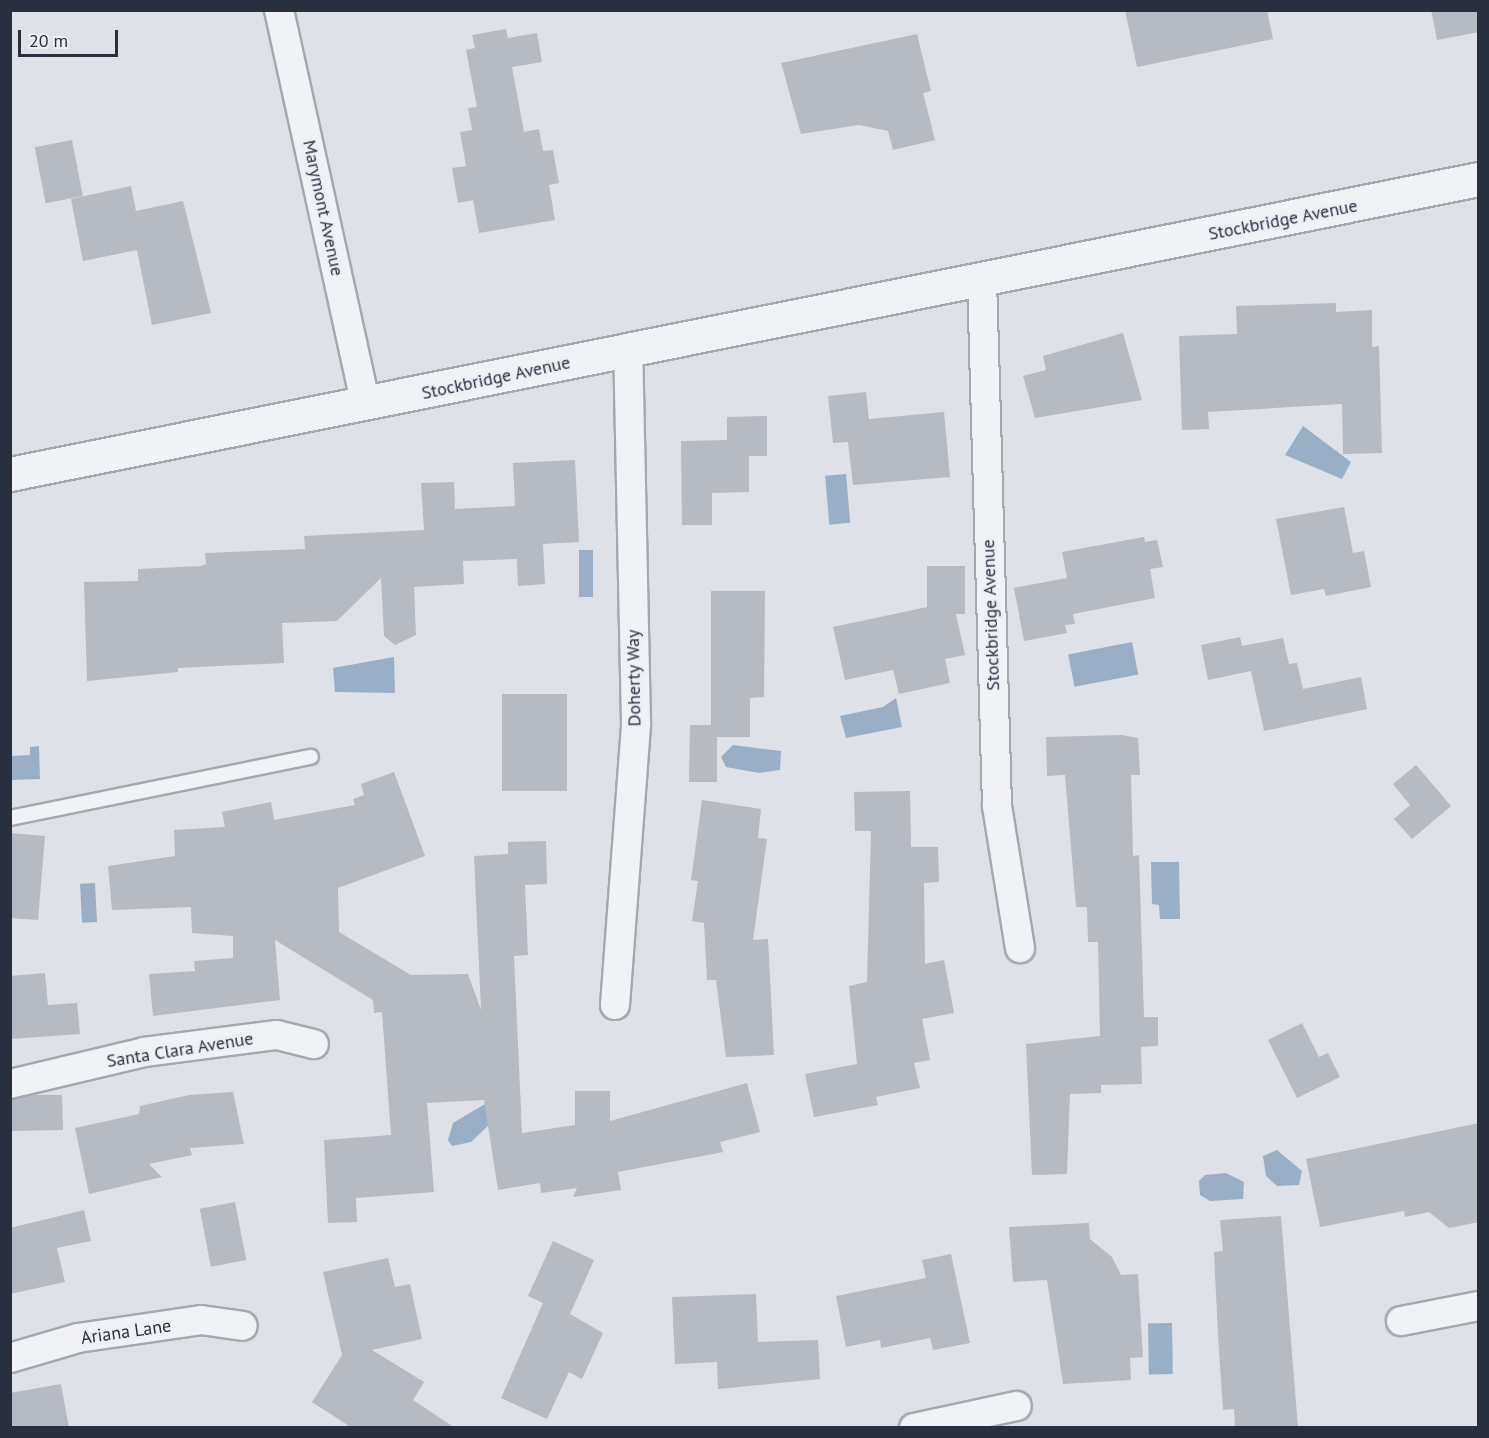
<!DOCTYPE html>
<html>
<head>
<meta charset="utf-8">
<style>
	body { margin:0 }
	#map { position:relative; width:1489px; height:1438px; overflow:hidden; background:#dee1e7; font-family:"PT Sans",sans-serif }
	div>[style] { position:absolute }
	.water>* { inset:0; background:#9aaec6; transform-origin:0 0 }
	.building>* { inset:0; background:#b6bac3; transform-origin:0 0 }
	.roads { filter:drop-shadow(2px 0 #a4a8b1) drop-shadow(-2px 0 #a4a8b1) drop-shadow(0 2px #a4a8b1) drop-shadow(0 -2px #a4a8b1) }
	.service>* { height:14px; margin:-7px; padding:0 7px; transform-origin:7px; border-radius:7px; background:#f1f2f6 }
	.minor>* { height:28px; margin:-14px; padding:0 14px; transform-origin:14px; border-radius:14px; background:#f1f2f6 }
	.tertiary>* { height:33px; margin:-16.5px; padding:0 16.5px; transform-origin:16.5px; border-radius:16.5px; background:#f1f2f6 }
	span { translate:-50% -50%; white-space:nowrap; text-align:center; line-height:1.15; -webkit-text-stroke:6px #edf0f5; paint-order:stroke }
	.street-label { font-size:18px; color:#282f3d }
	.frame { position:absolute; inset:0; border:12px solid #282f3d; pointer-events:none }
	.scale { position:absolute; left:18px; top:30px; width:100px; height:27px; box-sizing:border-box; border:3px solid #282f3d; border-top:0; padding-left:8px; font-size:18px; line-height:21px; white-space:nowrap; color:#282f3d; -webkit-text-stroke:4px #edf0f5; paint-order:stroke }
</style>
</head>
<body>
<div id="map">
	<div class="water">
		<i style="clip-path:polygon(1303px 426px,1351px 462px,1342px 479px,1285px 455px)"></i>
		<i style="left:846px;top:474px;width:49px;height:21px;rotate:85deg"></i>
		<i style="left:579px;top:550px;width:14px;height:47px"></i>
		<i style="left:1132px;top:642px;width:33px;height:65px;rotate:79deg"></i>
		<i style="clip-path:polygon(394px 657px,395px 693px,335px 692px,333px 668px)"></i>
		<i style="clip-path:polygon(896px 698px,902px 727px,846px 738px,840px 716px,883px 707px)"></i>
		<i style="clip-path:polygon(733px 745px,781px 751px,780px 770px,759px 773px,726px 767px,721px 757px)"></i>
		<i style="clip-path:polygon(39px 746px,40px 779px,11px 780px,11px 756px,30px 755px,30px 747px)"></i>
		<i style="clip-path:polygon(1151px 862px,1179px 862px,1180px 919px,1160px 919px,1159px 905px,1152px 904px)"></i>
		<i style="left:95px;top:883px;width:39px;height:15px;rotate:87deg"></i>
		<i style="clip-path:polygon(485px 1104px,490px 1124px,471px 1142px,452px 1146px,448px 1140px,453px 1123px)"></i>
		<i style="clip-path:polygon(1277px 1150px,1302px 1171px,1299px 1185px,1277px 1186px,1266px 1176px,1263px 1156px)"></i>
		<i style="clip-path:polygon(1226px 1173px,1244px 1182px,1243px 1199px,1210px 1201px,1200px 1195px,1199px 1181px,1205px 1175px)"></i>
		<i style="left:1172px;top:1323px;width:51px;height:24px;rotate:89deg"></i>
	</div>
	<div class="building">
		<i style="clip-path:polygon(1125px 10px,1267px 10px,1273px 39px,1137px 67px)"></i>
		<i style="clip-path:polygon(1431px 10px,1479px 10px,1479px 32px,1437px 40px)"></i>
		<i style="clip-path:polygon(506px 29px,508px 38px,537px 33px,542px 62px,512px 67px,524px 132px,539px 129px,543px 151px,553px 150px,559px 183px,549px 185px,555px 220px,479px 233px,473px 200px,458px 203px,452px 168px,466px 166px,460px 132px,472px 130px,468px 108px,477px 107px,466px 50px,475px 48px,472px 35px)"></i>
		<i style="clip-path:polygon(917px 34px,931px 91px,923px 93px,935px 140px,893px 150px,888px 131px,859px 125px,801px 134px,781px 63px)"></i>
		<i style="left:72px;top:140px;width:57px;height:38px;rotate:79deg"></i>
		<i style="clip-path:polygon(131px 186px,136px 211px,183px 201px,211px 313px,152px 325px,137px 250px,83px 261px,71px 199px)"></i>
		<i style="clip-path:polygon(1336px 303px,1336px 312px,1372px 310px,1372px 347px,1379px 346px,1382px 453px,1343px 454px,1342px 404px,1208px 412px,1209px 429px,1182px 430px,1179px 336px,1237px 334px,1236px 306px)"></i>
		<i style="clip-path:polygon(1123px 333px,1142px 400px,1035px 418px,1023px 376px,1046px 370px,1043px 356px)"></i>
		<i style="clip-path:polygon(866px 392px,869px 419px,944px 412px,950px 477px,853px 485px,848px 442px,833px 443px,828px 396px)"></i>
		<i style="clip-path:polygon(767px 416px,767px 456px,749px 456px,749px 492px,712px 493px,712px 525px,682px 525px,681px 441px,727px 440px,727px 417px)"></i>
		<i style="clip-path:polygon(575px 460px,579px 542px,543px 544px,545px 584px,518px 586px,517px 559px,463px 561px,464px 584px,414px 587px,416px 635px,395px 645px,384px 636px,381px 578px,337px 621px,282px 623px,284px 663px,178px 668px,178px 672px,87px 681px,84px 582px,138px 581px,138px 569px,201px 566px,206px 564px,205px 553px,305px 549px,304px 536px,424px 530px,421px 483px,454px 482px,455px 509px,515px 506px,513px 463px)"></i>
		<i style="clip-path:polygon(1344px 507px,1353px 553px,1364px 551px,1371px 587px,1326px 596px,1324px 589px,1291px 595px,1276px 519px)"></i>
		<i style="clip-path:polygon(1144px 537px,1145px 542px,1157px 540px,1163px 567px,1150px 569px,1155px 598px,1073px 614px,1075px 624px,1065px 625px,1067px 633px,1024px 641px,1014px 588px,1067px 578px,1062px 552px)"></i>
		<i style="clip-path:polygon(927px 566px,965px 566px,965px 614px,956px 614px,965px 655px,945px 659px,950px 683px,899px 694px,893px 670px,845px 680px,833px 627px,927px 607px)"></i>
		<i style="clip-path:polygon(711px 591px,765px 591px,764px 697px,750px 698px,750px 737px,717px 737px,717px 782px,689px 782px,690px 725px,711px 725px)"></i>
		<i style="clip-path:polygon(1240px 637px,1242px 646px,1283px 638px,1289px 664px,1297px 663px,1303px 689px,1361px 677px,1367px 709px,1264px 731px,1251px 671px,1208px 680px,1201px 645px)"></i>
		<i style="left:502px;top:694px;width:65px;height:97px"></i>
		<i style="clip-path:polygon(1122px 735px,1138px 738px,1140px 775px,1131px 775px,1133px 856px,1139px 855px,1144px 1017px,1158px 1017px,1158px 1046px,1141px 1047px,1142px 1084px,1101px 1085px,1101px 1093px,1070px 1094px,1067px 1174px,1032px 1175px,1026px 1044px,1100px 1036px,1098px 942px,1088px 942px,1087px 907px,1076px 907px,1065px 775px,1047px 776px,1046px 737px)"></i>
		<i style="clip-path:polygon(1416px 765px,1451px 806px,1412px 839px,1394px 819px,1410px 805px,1393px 784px)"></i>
		<i style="clip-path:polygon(394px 772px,425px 856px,338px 888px,339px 932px,411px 975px,468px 974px,481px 1010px,474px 856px,508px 854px,508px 842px,546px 841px,547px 884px,525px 885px,528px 955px,514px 956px,522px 1133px,575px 1125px,575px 1091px,610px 1091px,610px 1121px,747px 1083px,760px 1132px,720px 1142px,723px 1152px,618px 1172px,621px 1190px,573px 1197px,577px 1188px,541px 1193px,540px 1183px,498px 1190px,484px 1100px,427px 1103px,434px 1192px,356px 1198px,357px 1222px,328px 1223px,324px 1140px,391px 1135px,382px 1012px,374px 1013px,373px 1000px,275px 940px,280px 1000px,153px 1016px,149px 974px,195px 971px,194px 961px,233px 958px,233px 936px,192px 933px,191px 907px,112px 910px,108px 866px,175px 856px,174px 830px,225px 827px,222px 812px,271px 802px,274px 820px,355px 805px,353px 799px,364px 795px,361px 784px)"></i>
		<i style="clip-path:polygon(910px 791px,911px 847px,938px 847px,939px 882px,924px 883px,925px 964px,944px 960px,954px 1013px,922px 1019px,930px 1060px,914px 1063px,920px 1088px,876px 1097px,878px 1105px,814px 1117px,805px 1074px,857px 1064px,849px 986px,867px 982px,871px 831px,855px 831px,854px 792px)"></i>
		<i style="clip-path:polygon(702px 800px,761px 809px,758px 838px,767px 839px,753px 940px,768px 939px,774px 1055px,726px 1057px,716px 980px,707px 980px,704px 923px,692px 921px,698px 881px,691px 880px)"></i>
		<i style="clip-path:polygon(10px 833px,45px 836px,38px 920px,10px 918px)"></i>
		<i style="clip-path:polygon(45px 973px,48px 1005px,77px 1003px,80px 1034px,10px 1039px,10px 976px)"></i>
		<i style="clip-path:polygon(1302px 1023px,1319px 1057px,1328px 1053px,1340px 1077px,1297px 1098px,1268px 1040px)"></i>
		<i style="clip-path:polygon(233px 1092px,244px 1144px,190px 1148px,192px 1155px,149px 1164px,162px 1177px,89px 1194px,75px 1128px,139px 1114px,140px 1106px,189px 1095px)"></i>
		<i style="clip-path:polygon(34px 1095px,62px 1095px,63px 1130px,10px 1131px,10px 1100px)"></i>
		<i style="clip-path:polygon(1479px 1123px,1479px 1222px,1449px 1228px,1429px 1212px,1405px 1217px,1404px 1211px,1320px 1227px,1306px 1159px)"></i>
		<i style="left:235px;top:1202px;width:59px;height:36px;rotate:79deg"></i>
		<i style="clip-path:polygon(84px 1210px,91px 1241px,57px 1248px,65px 1282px,10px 1294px,10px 1228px)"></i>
		<i style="clip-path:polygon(1281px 1216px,1298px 1428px,1235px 1428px,1234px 1409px,1223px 1410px,1218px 1336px,1214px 1252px,1223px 1251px,1220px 1220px)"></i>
		<i style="clip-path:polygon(1089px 1223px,1090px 1239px,1112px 1257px,1121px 1275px,1138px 1274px,1143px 1357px,1130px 1358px,1131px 1380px,1063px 1384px,1047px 1280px,1013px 1282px,1009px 1227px)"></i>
		<i style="clip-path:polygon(553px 1241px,594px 1260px,570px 1314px,603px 1333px,582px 1379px,569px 1372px,547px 1419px,501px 1398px,543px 1303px,528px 1296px)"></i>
		<i style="clip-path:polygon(951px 1254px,970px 1343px,933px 1350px,930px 1338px,881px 1348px,880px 1340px,846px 1347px,836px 1296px,926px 1278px,922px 1260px)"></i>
		<i style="clip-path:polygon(388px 1258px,395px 1287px,410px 1284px,422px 1339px,372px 1350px,424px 1382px,413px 1400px,455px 1428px,352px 1428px,312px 1402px,342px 1355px,323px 1272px)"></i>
		<i style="clip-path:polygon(756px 1294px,758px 1342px,818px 1340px,820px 1379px,718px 1389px,717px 1362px,675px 1364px,672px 1297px)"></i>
		<i style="clip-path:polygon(61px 1384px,69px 1428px,10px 1428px,10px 1393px)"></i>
	</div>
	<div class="roads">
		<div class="service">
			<i style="left:10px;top:818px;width:307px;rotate:-11.5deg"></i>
		</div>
		<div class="minor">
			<i style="left:279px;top:10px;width:404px;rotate:77.6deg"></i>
			<i style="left:982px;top:279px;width:527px;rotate:88.37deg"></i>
			<i style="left:997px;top:806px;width:144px;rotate:80.8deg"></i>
			<i style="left:615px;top:1005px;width:283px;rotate:-85.7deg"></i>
			<i style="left:636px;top:723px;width:373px;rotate:-91.2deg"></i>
			<i style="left:10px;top:1084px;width:138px;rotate:-13.4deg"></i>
			<i style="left:144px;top:1052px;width:134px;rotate:-7.3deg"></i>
			<i style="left:277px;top:1035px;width:38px;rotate:14deg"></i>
			<i style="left:1401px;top:1321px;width:78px;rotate:-11deg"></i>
			<i style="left:10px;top:1358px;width:71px;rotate:-16.4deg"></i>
			<i style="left:78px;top:1338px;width:124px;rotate:-8.3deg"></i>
			<i style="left:201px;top:1320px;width:42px;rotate:8.1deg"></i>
			<i style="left:914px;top:1428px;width:105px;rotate:-12.1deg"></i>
		</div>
		<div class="tertiary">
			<i style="left:10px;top:474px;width:1497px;rotate:-11.36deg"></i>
		</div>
	</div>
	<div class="street-label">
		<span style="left:323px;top:208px;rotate:78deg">Marymont Avenue</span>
		<span style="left:1283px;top:220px;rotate:-11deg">Stockbridge Avenue</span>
		<span style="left:496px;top:378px;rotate:-12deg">Stockbridge Avenue</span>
		<span style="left:991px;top:615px;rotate:-92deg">Stockbridge Avenue</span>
		<span style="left:634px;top:678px;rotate:-91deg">Doherty Way</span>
		<span style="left:180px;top:1050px;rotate:-9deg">Santa Clara Avenue</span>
		<span style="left:126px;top:1332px;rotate:-8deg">Ariana Lane</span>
	</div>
	<div class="frame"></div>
	<div class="scale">20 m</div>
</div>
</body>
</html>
